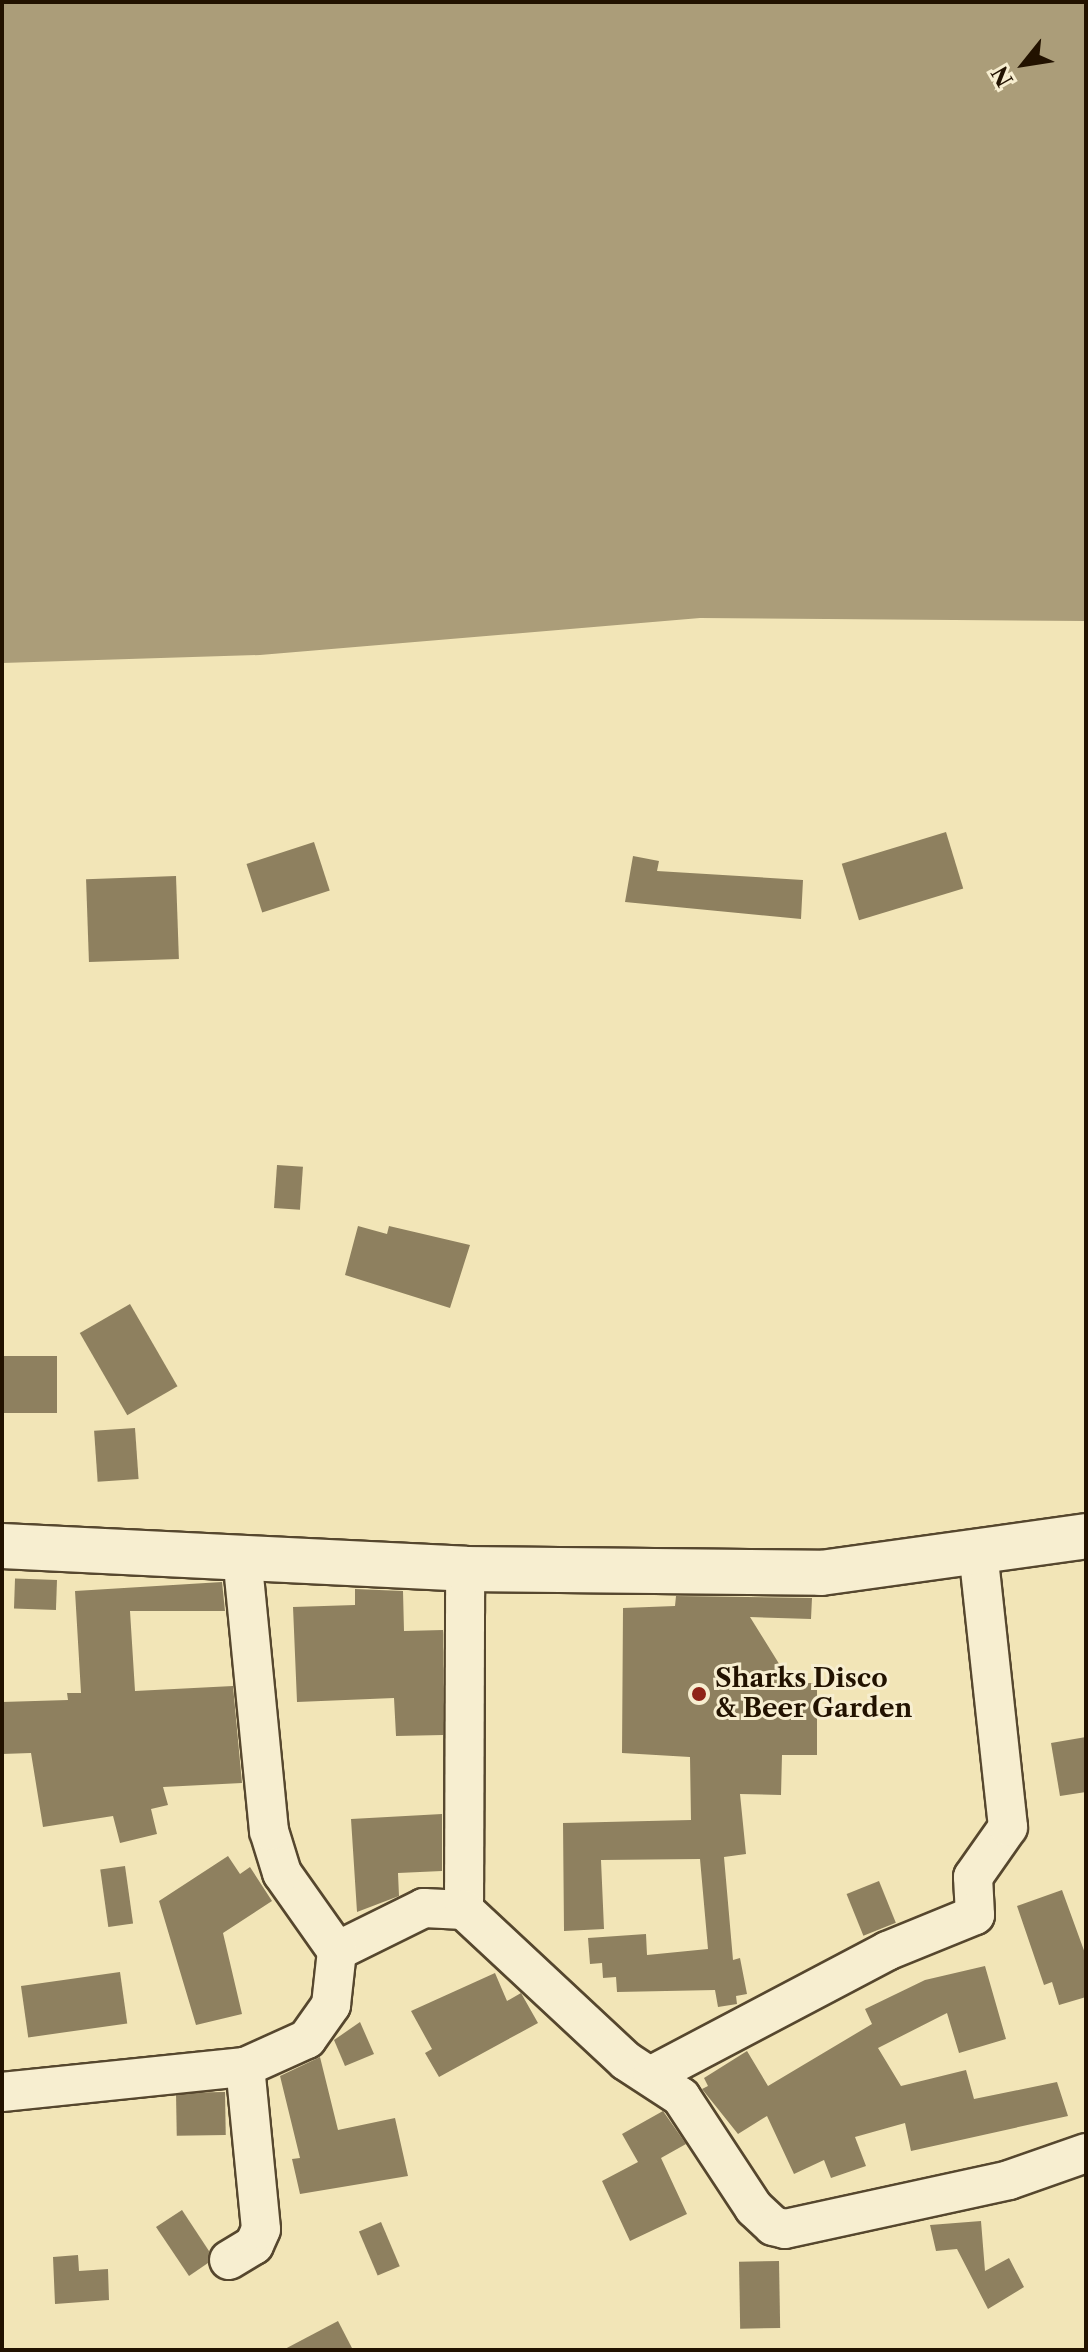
<!DOCTYPE html>
<html>
<head>
<meta charset="utf-8">
<style>
	body { margin:0 }
	#map { position:relative; width:1088px; height:2352px; overflow:hidden; background:#f2e5b7; font-family:"Libre Caslon Text",serif }
	div>[style] { position:absolute }
	.water>* { inset:0; background:#ab9d79 }
	.building>* { inset:0; background:#8e805f; transform-origin:0 0 }
	.roads { filter:drop-shadow(2px 0 #56472e) drop-shadow(-2px 0 #56472e) drop-shadow(0 2px #56472e) drop-shadow(0 -2px #56472e) }
	.minor>* { height:38px; margin:-19px; padding:0 19px; transform-origin:19px; border-radius:19px; background:#f7eed0 }
	.tertiary>* { height:44px; margin:-22px; padding:0 22px; transform-origin:22px; border-radius:22px; background:#f7eed0 }
	.dots>* { width:22px; height:22px; translate:-50% -50%; box-sizing:border-box; border:4px solid #f7eed0; border-radius:50% }
	span { translate:-50% -50%; white-space:nowrap; text-align:center; line-height:1.15; -webkit-text-stroke:6px #f7eed0; paint-order:stroke }
	.poi-label { font-size:26px; color:#221200; font-weight:700 }
	.left { translate:0 -50%; text-align:left }
	.frame { position:absolute; inset:0; border:4px solid #221200; pointer-events:none }
	.north { position:absolute; left:984px; top:24px; width:80px; height:80px; -webkit-text-stroke:6px #f7eed0; paint-order:stroke; rotate:240deg; font-size:22px; font-weight:700; line-height:32px; text-align:center; color:#221200 }
	.north::after { content:''; display:block; margin:auto; width:28px; height:36px; background:#221200; clip-path:polygon(50% 0,100% 100%,50% 72%,0 100%) }
</style>
</head>
<body>
<div id="map">
	<div class="water">
		<i style="clip-path:polygon(2px 2px,1086px 2px,1086px 621px,700px 618px,260px 655px,2px 663px)"></i>
	</div>
	<div class="building">
		<i style="left:946px;top:832px;width:59px;height:109px;rotate:73deg"></i>
		<i style="left:314px;top:842px;width:51px;height:71px;rotate:72deg"></i>
		<i style="clip-path:polygon(633px 856px,659px 861px,657px 871px,803px 880px,801px 919px,625px 902px)"></i>
		<i style="left:176px;top:876px;width:83px;height:90px;rotate:88deg"></i>
		<i style="left:277px;top:1165px;width:26px;height:43px;rotate:4deg"></i>
		<i style="clip-path:polygon(358px 1226px,387px 1234px,389px 1226px,470px 1245px,450px 1308px,345px 1275px)"></i>
		<i style="left:130px;top:1304px;width:95px;height:58px;rotate:60deg"></i>
		<i style="left:2px;top:1356px;width:55px;height:57px"></i>
		<i style="left:135px;top:1428px;width:51px;height:41px;rotate:86deg"></i>
		<i style="left:57px;top:1580px;width:30px;height:42px;rotate:92deg"></i>
		<i style="clip-path:polygon(222px 1582px,225px 1611px,130px 1611px,135px 1691px,233px 1686px,242px 1783px,163px 1787px,168px 1805px,151px 1809px,157px 1834px,120px 1843px,113px 1816px,43px 1827px,31px 1753px,2px 1754px,2px 1702px,68px 1700px,67px 1693px,81px 1693px,75px 1591px)"></i>
		<i style="clip-path:polygon(355px 1589px,403px 1591px,404px 1631px,443px 1630px,443px 1735px,396px 1736px,394px 1698px,297px 1702px,293px 1607px,355px 1605px)"></i>
		<i style="clip-path:polygon(676px 1596px,812px 1598px,811px 1619px,750px 1617px,791px 1683px,817px 1683px,817px 1755px,782px 1755px,781px 1795px,740px 1794px,746px 1854px,724px 1857px,733px 1960px,740px 1958px,747px 1994px,736px 1996px,737px 2004px,718px 2007px,715px 1990px,617px 1992px,616px 1977px,603px 1978px,602px 1963px,590px 1964px,588px 1938px,646px 1934px,647px 1955px,708px 1949px,700px 1859px,601px 1860px,604px 1929px,564px 1931px,563px 1823px,691px 1820px,690px 1757px,622px 1753px,623px 1608px,675px 1606px)"></i>
		<i style="clip-path:polygon(1086px 1737px,1086px 1792px,1060px 1796px,1051px 1743px)"></i>
		<i style="clip-path:polygon(442px 1814px,442px 1871px,398px 1873px,399px 1896px,357px 1912px,351px 1819px)"></i>
		<i style="clip-path:polygon(228px 1856px,240px 1874px,250px 1867px,272px 1901px,223px 1933px,242px 2014px,196px 2025px,159px 1901px)"></i>
		<i style="left:125px;top:1866px;width:58px;height:25px;rotate:82deg"></i>
		<i style="left:879px;top:1881px;width:45px;height:35px;rotate:68deg"></i>
		<i style="clip-path:polygon(1062px 1890px,1086px 1956px,1086px 1997px,1059px 2005px,1052px 1982px,1044px 1985px,1017px 1906px)"></i>
		<i style="clip-path:polygon(985px 1966px,1006px 2039px,959px 2053px,947px 2013px,878px 2048px,901px 2086px,966px 2070px,974px 2099px,1057px 2082px,1068px 2116px,911px 2151px,905px 2123px,855px 2137px,866px 2166px,831px 2178px,824px 2160px,794px 2174px,767px 2116px,738px 2134px,702px 2089px,708px 2086px,704px 2078px,747px 2051px,768px 2086px,872px 2024px,865px 2009px,925px 1980px)"></i>
		<i style="left:120px;top:1972px;width:52px;height:100px;rotate:82deg"></i>
		<i style="clip-path:polygon(495px 1973px,507px 2001px,521px 1993px,538px 2023px,439px 2077px,425px 2053px,432px 2049px,411px 2011px)"></i>
		<i style="clip-path:polygon(360px 2022px,374px 2054px,345px 2066px,334px 2040px)"></i>
		<i style="clip-path:polygon(320px 2057px,338px 2130px,395px 2118px,408px 2176px,300px 2194px,292px 2159px,300px 2158px,280px 2076px)"></i>
		<i style="left:225px;top:2092px;width:43px;height:49px;rotate:89deg"></i>
		<i style="clip-path:polygon(663px 2111px,686px 2144px,661px 2158px,687px 2214px,630px 2241px,602px 2181px,638px 2162px,622px 2134px)"></i>
		<i style="clip-path:polygon(182px 2210px,209px 2251px,208px 2263px,189px 2276px,156px 2227px)"></i>
		<i style="clip-path:polygon(981px 2221px,985px 2271px,1009px 2258px,1024px 2287px,988px 2309px,957px 2249px,936px 2251px,930px 2225px)"></i>
		<i style="left:381px;top:2222px;width:48px;height:24px;rotate:67deg"></i>
		<i style="clip-path:polygon(78px 2255px,79px 2271px,108px 2269px,109px 2300px,55px 2304px,53px 2257px)"></i>
		<i style="left:779px;top:2261px;width:67px;height:40px;rotate:89deg"></i>
		<i style="clip-path:polygon(338px 2321px,353px 2350px,283px 2350px)"></i>
	</div>
	<div class="roads">
		<div class="minor">
			<i style="left:464px;top:1910px;width:341px;rotate:-89.8deg"></i>
			<i style="left:337px;top:1951px;width:97px;rotate:-26.3deg"></i>
			<i style="left:424px;top:1908px;width:40px;rotate:2.9deg"></i>
			<i style="left:464px;top:1910px;width:221px;rotate:43deg"></i>
			<i style="left:626px;top:2061px;width:66px;rotate:33.2deg"></i>
			<i style="left:681px;top:2097px;width:133px;rotate:56.7deg"></i>
			<i style="left:754px;top:2208px;width:26px;rotate:43deg"></i>
			<i style="left:773px;top:2226px;width:12px;rotate:14deg"></i>
			<i style="left:785px;top:2229px;width:229px;rotate:-12.3deg"></i>
			<i style="left:1009px;top:2180px;width:82px;rotate:-19.3deg"></i>
			<i style="left:652px;top:2075px;width:266px;rotate:-27.8deg"></i>
			<i style="left:887px;top:1951px;width:95px;rotate:-22.2deg"></i>
			<i style="left:975px;top:1915px;width:38px;rotate:-93deg"></i>
			<i style="left:973px;top:1877px;width:61px;rotate:-55deg"></i>
			<i style="left:1008px;top:1827px;width:278px;rotate:-96.2deg"></i>
			<i style="left:2px;top:2092px;width:244px;rotate:-5.9deg"></i>
			<i style="left:245px;top:2067px;width:68px;rotate:-24.3deg"></i>
			<i style="left:307px;top:2039px;width:42px;rotate:-54.8deg"></i>
			<i style="left:331px;top:2005px;width:54px;rotate:-83.7deg"></i>
			<i style="left:337px;top:1951px;width:95px;rotate:-125.2deg"></i>
			<i style="left:282px;top:1873px;width:44px;rotate:-107.2deg"></i>
			<i style="left:269px;top:1831px;width:274px;rotate:-95.6deg"></i>
			<i style="left:229px;top:2260px;width:29px;rotate:-31deg"></i>
			<i style="left:254px;top:2245px;width:17px;rotate:-66deg"></i>
			<i style="left:261px;top:2229px;width:163px;rotate:-95.6deg"></i>
		</div>
		<div class="tertiary">
			<i style="left:2px;top:1546px;width:464px;rotate:2.8deg"></i>
			<i style="left:465px;top:1569px;width:356px;rotate:0.6deg"></i>
			<i style="left:821px;top:1573px;width:268px;rotate:-7.9deg"></i>
		</div>
	</div>
	<div class="dots">
		<i style="left:699px;top:1694px;background:#8f2418"></i>
	</div>
	<div class="poi-label">
		<span class="left" style="left:715px;top:1694px">Sharks Disco<br>&amp; Beer Garden</span>
	</div>
	<div class="frame"></div>
	<div class="north">N</div>
</div>
</body>
</html>
